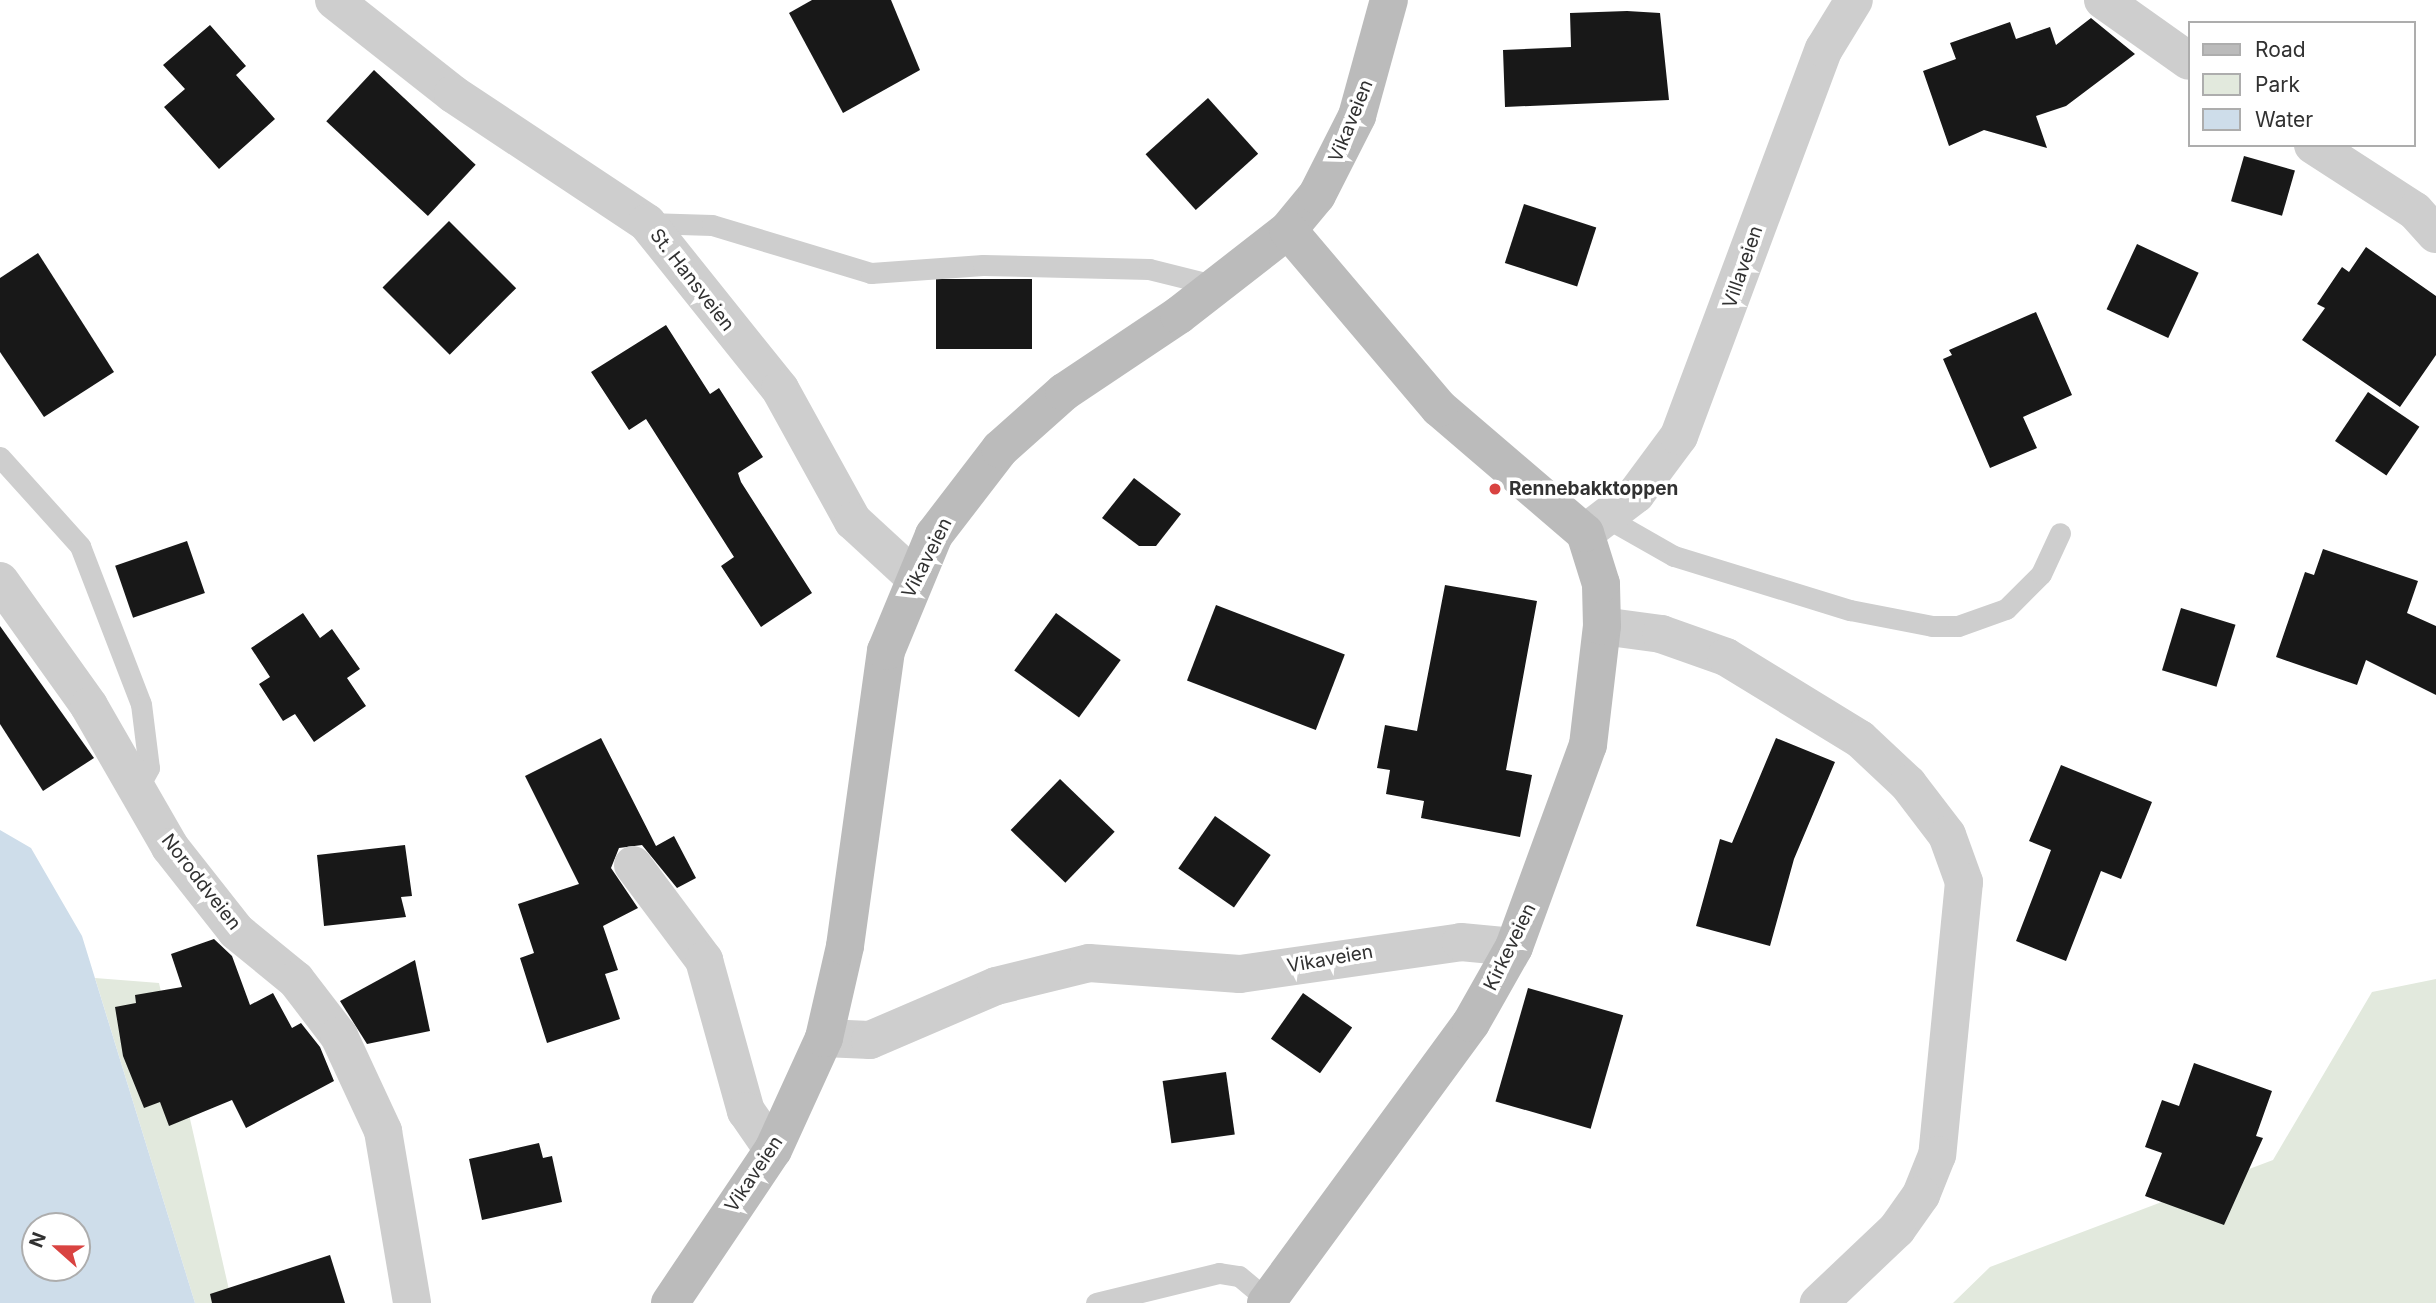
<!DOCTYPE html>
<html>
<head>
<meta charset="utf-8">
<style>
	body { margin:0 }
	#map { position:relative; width:2436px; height:1303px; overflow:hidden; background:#fff; font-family:Inter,sans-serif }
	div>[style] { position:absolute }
	.green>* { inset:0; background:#e2e9dd }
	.water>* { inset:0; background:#ceddea }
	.building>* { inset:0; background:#181818; transform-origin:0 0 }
	.service>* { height:21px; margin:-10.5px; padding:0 10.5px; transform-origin:10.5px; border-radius:10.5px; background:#cecece }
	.minor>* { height:38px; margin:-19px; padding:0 19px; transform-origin:19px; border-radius:19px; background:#cecece }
	.secondary>* { height:38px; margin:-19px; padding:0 19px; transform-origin:19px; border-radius:19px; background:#bbb }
	.dots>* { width:19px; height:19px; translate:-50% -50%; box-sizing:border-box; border:4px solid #fff; border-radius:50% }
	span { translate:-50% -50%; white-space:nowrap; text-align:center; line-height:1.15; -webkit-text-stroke:7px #fff; paint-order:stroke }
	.street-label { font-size:19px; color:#313131 }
	.poi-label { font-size:19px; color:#313131; font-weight:700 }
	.left { translate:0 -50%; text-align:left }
	.legend { position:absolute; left:2188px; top:21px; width:228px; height:126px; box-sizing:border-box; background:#fff; border:2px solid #adadad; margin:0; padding:9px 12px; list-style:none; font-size:21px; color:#313131 }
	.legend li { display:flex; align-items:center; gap:14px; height:35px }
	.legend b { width:35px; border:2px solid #adadad }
	.north { position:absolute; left:21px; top:1212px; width:70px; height:70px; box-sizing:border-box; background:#fff; border:2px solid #adadad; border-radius:50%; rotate:291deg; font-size:19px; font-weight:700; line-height:28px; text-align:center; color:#313131 }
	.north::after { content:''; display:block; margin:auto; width:24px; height:32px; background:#d94341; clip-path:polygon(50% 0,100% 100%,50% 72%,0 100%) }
</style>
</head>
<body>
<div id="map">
	<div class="green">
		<i style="clip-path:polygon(95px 978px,159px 983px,232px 1303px,195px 1303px)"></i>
		<i style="clip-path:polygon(2436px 979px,2436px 1303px,1953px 1303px,1990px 1267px,2273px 1160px,2372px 992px)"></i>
	</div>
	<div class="water">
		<i style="clip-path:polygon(evenodd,0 830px,31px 848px,82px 936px,195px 1303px,0 1303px,0 830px,35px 1226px,77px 1226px,77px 1268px,35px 1268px,35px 1226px)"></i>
	</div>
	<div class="building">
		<i style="clip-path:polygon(812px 0,891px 0,920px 70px,843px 113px,789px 13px)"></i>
		<i style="clip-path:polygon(1627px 11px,1660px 13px,1669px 100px,1505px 107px,1503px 50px,1571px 47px,1570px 13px)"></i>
		<i style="clip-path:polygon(2091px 18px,2135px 54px,2066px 106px,2036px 116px,2047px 148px,1984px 130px,1949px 146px,1923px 71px,1956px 59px,1950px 43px,2010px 22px,2016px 39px,2050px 27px,2056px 45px)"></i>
		<i style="clip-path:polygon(210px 25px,246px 66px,236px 75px,275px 119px,219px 169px,164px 107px,185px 89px,163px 65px)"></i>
		<i style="left:374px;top:70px;width:139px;height:70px;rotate:43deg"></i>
		<i style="left:1208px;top:98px;width:75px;height:84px;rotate:48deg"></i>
		<i style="left:2244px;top:156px;width:53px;height:47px;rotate:16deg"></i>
		<i style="left:1524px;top:204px;width:76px;height:62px;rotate:18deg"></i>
		<i style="left:449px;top:221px;width:95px;height:94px;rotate:45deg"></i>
		<i style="left:2137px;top:244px;width:68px;height:72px;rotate:25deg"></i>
		<i style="clip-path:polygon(2366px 247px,2436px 296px,2436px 355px,2400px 407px,2302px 340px,2325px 308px,2317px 304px,2342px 267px,2349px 272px)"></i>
		<i style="clip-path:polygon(38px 253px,114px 372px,44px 417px,0 352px,0 278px)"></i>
		<i style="left:1032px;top:279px;width:70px;height:96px;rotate:90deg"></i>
		<i style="clip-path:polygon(2036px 312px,2072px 395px,2023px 417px,2037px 448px,1990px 468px,1943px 359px,1952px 355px,1949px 350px)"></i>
		<i style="clip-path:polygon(666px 325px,710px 394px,719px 388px,763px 457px,738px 473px,741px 482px,812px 593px,761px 627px,721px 566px,734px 557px,646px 419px,629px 430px,591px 372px)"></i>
		<i style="left:2368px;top:392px;width:62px;height:59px;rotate:34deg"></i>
		<i style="clip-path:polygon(1134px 478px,1181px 514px,1156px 546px,1139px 546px,1102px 518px)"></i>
		<i style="left:187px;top:541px;width:55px;height:76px;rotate:71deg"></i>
		<i style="clip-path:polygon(2323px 549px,2418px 581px,2407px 613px,2436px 626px,2436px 695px,2366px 660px,2357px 685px,2276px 657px,2305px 572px,2314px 575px)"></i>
		<i style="clip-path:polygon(1445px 585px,1537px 601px,1506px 770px,1532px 775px,1520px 837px,1421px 818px,1424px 801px,1386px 794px,1390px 770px,1377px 768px,1385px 725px,1417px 731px)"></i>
		<i style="left:1216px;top:605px;width:138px;height:81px;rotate:21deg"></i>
		<i style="left:2181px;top:608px;width:57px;height:65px;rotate:17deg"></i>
		<i style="clip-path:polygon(303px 613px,320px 638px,332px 629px,360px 669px,347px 678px,366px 706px,314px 742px,295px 714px,283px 721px,259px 684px,270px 677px,251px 648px)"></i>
		<i style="left:1056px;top:613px;width:80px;height:71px;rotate:36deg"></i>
		<i style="clip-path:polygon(0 626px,94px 758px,43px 791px,0 724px)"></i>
		<i style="clip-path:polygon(601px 738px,656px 846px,674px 836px,696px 878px,677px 888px,642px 845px,619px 848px,611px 868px,638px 908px,603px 926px,618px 970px,605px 974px,620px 1019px,547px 1043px,520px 958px,534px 953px,518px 904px,579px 884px,525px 776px)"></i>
		<i style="clip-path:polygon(1776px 738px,1835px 762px,1794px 859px,1770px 946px,1696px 926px,1720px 839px,1732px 843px)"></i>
		<i style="clip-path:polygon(2061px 765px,2152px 802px,2121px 879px,2101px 871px,2066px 961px,2016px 941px,2051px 850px,2029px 841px)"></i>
		<i style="left:1060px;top:779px;width:76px;height:71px;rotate:44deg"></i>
		<i style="left:1215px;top:816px;width:68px;height:64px;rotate:35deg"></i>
		<i style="clip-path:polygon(405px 845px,412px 896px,401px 897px,406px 917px,324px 926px,317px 855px)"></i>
		<i style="clip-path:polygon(214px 939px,232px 956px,250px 1005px,273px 993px,292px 1028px,301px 1023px,320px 1047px,334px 1081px,246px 1128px,232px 1100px,169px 1126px,160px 1102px,144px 1108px,123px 1056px,115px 1007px,136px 1003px,135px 995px,182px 987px,171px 954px)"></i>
		<i style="clip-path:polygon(415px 960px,430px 1031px,367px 1044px,340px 1001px)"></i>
		<i style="left:1528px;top:988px;width:99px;height:118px;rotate:16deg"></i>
		<i style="left:1303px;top:993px;width:60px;height:56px;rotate:35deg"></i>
		<i style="clip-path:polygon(2194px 1063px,2272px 1091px,2256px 1136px,2263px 1138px,2224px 1225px,2145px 1196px,2162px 1153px,2145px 1147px,2162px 1100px,2179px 1106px)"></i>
		<i style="left:1226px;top:1072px;width:63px;height:64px;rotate:82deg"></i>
		<i style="clip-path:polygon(539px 1143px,543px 1158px,552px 1156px,562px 1202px,482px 1220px,469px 1159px)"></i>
		<i style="clip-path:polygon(330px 1255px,345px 1303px,212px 1303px,210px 1294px)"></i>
	</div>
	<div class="service">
		<i style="left:647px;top:223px;width:65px;rotate:1.8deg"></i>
		<i style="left:712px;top:225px;width:166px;rotate:16.8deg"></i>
		<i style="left:871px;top:273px;width:112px;rotate:-4.1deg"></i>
		<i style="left:983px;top:265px;width:166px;rotate:1.4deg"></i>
		<i style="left:1149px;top:269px;width:70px;rotate:14deg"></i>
		<i style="left:0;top:457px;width:120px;rotate:48deg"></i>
		<i style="left:80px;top:546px;width:169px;rotate:68.9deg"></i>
		<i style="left:141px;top:704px;width:64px;rotate:82.9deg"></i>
		<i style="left:149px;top:768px;width:25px;rotate:119deg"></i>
		<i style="left:1607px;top:518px;width:77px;rotate:29.6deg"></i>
		<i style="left:1674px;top:556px;width:184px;rotate:17.1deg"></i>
		<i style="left:1850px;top:610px;width:84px;rotate:11deg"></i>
		<i style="left:1932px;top:626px;width:26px"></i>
		<i style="left:1958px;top:626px;width:51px;rotate:-19.5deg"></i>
		<i style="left:2006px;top:609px;width:49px;rotate:-45deg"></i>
		<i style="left:2041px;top:574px;width:45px;rotate:-65.1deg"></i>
		<i style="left:1096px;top:1303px;width:127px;rotate:-13.7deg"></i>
		<i style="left:1219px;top:1273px;width:20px;rotate:9deg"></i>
		<i style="left:1239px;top:1276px;width:38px;rotate:40deg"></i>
	</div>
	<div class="minor">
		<i style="left:334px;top:0;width:152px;rotate:38.3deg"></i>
		<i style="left:453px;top:94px;width:233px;rotate:33.6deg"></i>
		<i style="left:647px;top:223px;width:213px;rotate:51.3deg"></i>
		<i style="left:780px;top:389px;width:151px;rotate:61.1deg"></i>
		<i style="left:853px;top:521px;width:83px;rotate:42.6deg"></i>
		<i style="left:2103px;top:0;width:105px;rotate:35.3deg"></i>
		<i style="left:2313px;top:145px;width:121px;rotate:32.9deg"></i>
		<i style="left:2415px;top:211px;width:31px;rotate:48deg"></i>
		<i style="left:1585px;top:533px;width:64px;rotate:-37.4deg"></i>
		<i style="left:1636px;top:494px;width:72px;rotate:-53.4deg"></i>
		<i style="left:1679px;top:436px;width:413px;rotate:-69.5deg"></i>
		<i style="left:1824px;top:49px;width:57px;rotate:-58.5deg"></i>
		<i style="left:0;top:581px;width:153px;rotate:54.5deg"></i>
		<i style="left:89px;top:706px;width:163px;rotate:60.1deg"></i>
		<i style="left:170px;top:847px;width:107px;rotate:51.8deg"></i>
		<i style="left:236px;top:931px;width:77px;rotate:39.2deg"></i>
		<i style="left:296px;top:980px;width:71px;rotate:52.5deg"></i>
		<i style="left:339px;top:1036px;width:105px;rotate:65.1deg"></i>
		<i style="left:383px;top:1131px;width:174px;rotate:80.4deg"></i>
		<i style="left:1602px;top:626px;width:60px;rotate:7.7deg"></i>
		<i style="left:1661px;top:634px;width:69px;rotate:19.5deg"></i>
		<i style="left:1726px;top:657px;width:157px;rotate:31.5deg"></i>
		<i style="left:1860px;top:739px;width:66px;rotate:43.2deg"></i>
		<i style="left:1908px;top:784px;width:64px;rotate:52.6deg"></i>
		<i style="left:1947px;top:835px;width:50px;rotate:70.1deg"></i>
		<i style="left:1964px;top:882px;width:274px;rotate:95.6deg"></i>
		<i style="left:1937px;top:1155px;width:43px;rotate:111.8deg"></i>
		<i style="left:1921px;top:1195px;width:42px;rotate:125.2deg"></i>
		<i style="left:1897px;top:1229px;width:108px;rotate:136.5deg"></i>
		<i style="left:633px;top:865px;width:119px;rotate:53.2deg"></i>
		<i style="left:704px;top:960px;width:157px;rotate:74.5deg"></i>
		<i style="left:746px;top:1111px;width:47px;rotate:55.3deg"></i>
		<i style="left:824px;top:1038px;width:46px;rotate:2.5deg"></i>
		<i style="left:870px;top:1040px;width:137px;rotate:-23.2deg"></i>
		<i style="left:996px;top:986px;width:96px;rotate:-13.9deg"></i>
		<i style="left:1089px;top:963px;width:151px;rotate:4.2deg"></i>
		<i style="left:1240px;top:974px;width:223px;rotate:-8.2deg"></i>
		<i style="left:1461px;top:942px;width:53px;rotate:5.4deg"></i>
	</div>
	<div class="secondary">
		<i style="left:670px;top:1303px;width:184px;rotate:-56.1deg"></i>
		<i style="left:773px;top:1150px;width:123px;rotate:-65.5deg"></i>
		<i style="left:824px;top:1038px;width:94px;rotate:-77.1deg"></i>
		<i style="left:845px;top:946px;width:298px;rotate:-82.1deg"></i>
		<i style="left:886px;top:651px;width:126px;rotate:-67.5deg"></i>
		<i style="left:934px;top:535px;width:108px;rotate:-52.5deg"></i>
		<i style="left:1000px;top:449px;width:86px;rotate:-41.7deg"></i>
		<i style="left:1064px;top:392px;width:138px;rotate:-33.8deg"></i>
		<i style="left:1179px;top:315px;width:138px;rotate:-37.9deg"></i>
		<i style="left:1288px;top:230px;width:45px;rotate:-50.4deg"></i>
		<i style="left:1317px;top:195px;width:89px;rotate:-63.1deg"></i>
		<i style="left:1357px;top:116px;width:120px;rotate:-74.6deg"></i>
		<i style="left:1266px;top:1303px;width:347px;rotate:-53.8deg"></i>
		<i style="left:1471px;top:1023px;width:87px;rotate:-60.5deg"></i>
		<i style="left:1514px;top:947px;width:215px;rotate:-69.9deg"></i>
		<i style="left:1588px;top:745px;width:120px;rotate:-83.3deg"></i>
		<i style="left:1602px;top:626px;width:42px;rotate:-91.4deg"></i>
		<i style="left:1601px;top:584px;width:53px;rotate:-107.4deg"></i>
		<i style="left:1585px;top:533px;width:192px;rotate:-139.4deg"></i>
		<i style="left:1439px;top:408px;width:233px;rotate:-130.3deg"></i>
	</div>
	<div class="dots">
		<i style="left:1495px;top:489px;background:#d94341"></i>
	</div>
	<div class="street-label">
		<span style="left:1351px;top:121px;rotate:-68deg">Vikaveien</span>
		<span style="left:1743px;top:267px;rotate:-71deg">Villaveien</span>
		<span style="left:692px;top:280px;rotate:52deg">St. Hansveien</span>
		<span style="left:927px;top:558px;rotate:-63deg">Vikaveien</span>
		<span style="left:201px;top:882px;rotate:52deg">Noroddveien</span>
		<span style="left:1510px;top:947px;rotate:-64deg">Kirkeveien</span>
		<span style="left:1330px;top:959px;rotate:-10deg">Vikaveien</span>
		<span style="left:754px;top:1174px;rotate:-56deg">Vikaveien</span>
	</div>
	<div class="poi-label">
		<span class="left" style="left:1509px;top:489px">Rennebakktoppen</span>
	</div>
	<ul class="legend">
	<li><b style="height:9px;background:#bbb"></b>Road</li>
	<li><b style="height:19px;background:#e2e9dd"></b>Park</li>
	<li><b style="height:19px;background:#ceddea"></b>Water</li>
	</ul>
	<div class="north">N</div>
</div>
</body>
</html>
